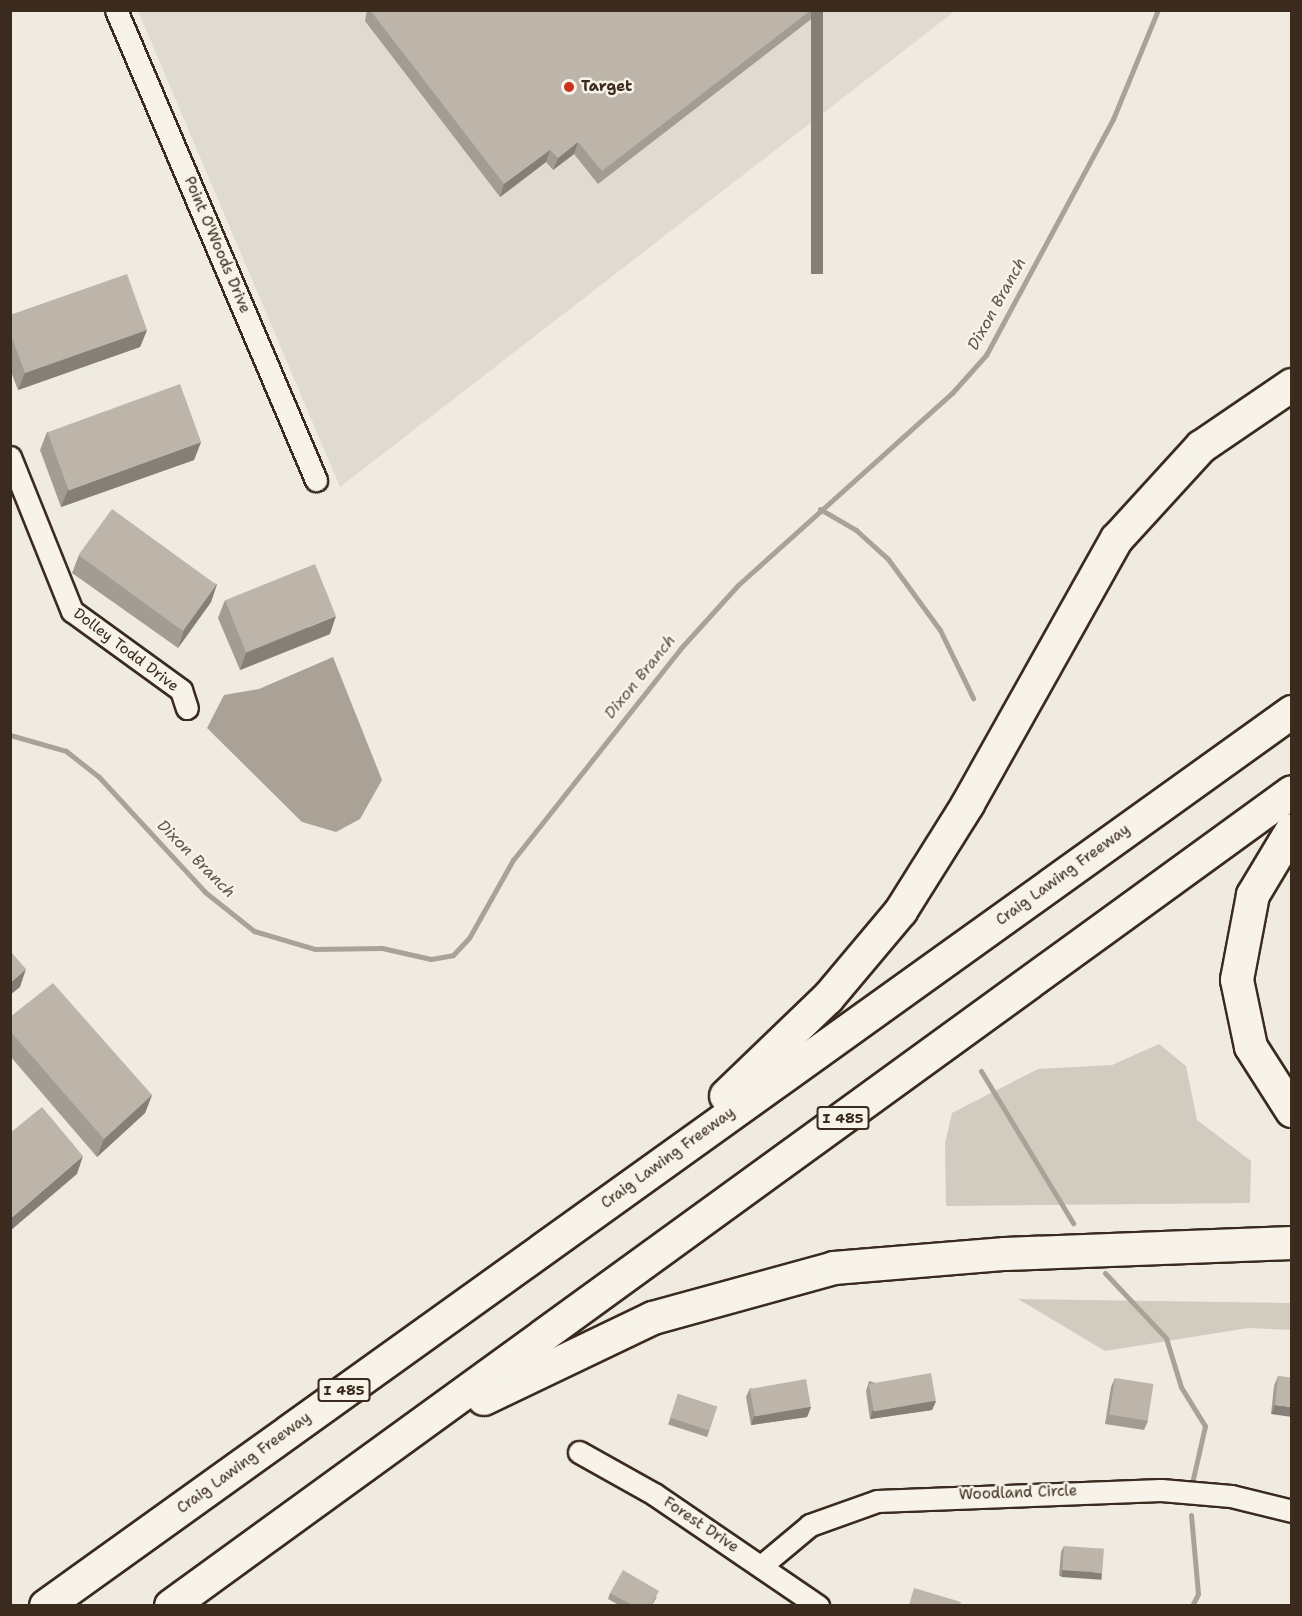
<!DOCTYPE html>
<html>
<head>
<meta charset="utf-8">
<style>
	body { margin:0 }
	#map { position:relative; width:1302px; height:1616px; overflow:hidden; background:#efebe0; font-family:"Shantell Sans",sans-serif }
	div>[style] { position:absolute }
	.built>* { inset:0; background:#e0dbd0 }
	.green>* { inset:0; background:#d1cbc0 }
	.water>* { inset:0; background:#aaa296 }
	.stream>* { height:5px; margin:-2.5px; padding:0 2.5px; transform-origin:2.5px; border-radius:2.5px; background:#aaa296 }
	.roads { filter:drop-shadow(2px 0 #3b2a1e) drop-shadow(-2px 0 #3b2a1e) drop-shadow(0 2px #3b2a1e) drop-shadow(0 -2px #3b2a1e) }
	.minor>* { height:21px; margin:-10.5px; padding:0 10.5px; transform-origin:10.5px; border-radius:10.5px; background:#f7f3e8 }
	.highway>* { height:32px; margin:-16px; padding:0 16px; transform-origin:16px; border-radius:16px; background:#f7f3e8 }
	.wall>* { inset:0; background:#a39c92; transform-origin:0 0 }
	.shaded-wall>* { inset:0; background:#847f77; transform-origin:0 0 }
	.building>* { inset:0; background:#bdb5aa; transform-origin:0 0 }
	.dots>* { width:16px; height:16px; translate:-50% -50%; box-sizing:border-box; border:3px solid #f7f3e8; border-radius:50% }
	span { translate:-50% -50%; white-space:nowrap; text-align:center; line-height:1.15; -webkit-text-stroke:5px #f7f3e8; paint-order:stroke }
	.shield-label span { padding:2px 4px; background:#f7f3e8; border:2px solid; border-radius:4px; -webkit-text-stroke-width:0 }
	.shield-label { font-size:14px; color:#3b2a1e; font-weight:700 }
	.poi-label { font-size:15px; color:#3b2a1e; font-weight:700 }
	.left { translate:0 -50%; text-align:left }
	.street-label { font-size:15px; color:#3b2a1e }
	.water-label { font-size:16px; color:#625448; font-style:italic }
	.frame { position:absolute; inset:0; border:12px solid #3b2a1e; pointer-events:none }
</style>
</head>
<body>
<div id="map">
	<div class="built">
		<i style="clip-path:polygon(138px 11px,955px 11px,340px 487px)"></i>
	</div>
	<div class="green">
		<i style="clip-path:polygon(1159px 1044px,1186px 1066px,1197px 1120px,1251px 1161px,1250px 1203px,946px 1206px,945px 1143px,952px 1113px,1038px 1069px,1112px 1065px)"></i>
		<i style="clip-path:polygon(1018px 1299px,1291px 1303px,1291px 1330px,1248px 1328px,1105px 1351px)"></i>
	</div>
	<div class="water">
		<i style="clip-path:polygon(333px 657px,382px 780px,360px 819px,336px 832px,302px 822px,207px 728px,224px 695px,259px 689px)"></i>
	</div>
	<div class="stream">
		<i style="left:820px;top:509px;width:42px;rotate:30.3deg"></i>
		<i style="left:856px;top:530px;width:43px;rotate:42.2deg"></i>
		<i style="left:888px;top:559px;width:88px;rotate:53.8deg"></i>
		<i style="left:940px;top:630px;width:76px;rotate:64.1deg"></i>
		<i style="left:10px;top:735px;width:58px;rotate:15.9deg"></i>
		<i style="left:66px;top:751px;width:42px;rotate:38.2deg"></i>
		<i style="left:99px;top:777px;width:156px;rotate:47.3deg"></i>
		<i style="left:205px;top:892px;width:63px;rotate:38.5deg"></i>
		<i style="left:254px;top:931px;width:64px;rotate:16.4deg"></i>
		<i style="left:315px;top:949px;width:67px;rotate:-0.9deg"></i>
		<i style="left:382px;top:948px;width:50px;rotate:12.7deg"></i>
		<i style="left:431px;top:959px;width:22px;rotate:-10deg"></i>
		<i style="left:453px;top:955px;width:23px;rotate:-47deg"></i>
		<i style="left:469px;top:938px;width:90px;rotate:-60.6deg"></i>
		<i style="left:513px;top:860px;width:269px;rotate:-51.6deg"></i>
		<i style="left:680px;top:649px;width:86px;rotate:-47.8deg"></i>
		<i style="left:738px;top:585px;width:288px;rotate:-41.9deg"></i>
		<i style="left:952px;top:393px;width:51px;rotate:-48.2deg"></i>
		<i style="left:986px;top:355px;width:268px;rotate:-61.7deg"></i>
		<i style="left:1113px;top:119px;width:118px;rotate:-67.6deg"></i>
		<i style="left:981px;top:1071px;width:178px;rotate:58.8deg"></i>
		<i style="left:1105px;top:1273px;width:89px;rotate:46.8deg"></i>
		<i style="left:1166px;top:1338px;width:51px;rotate:73deg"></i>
		<i style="left:1181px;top:1387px;width:46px;rotate:58.4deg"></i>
		<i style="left:1205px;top:1426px;width:58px;rotate:102.8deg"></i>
		<i style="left:1191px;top:1515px;width:79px;rotate:84.9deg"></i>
		<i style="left:1198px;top:1594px;width:13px;rotate:117deg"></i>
	</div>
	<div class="roads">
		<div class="minor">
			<i style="left:116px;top:10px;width:511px;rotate:66.95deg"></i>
			<i style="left:10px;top:457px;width:166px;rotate:68.1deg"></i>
			<i style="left:72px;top:611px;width:135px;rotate:35.9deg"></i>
			<i style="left:181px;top:690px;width:19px;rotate:72deg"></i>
			<i style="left:579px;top:1452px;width:86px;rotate:29.2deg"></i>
			<i style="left:654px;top:1494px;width:199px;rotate:34.3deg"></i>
			<i style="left:761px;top:1566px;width:64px;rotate:-39.9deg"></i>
			<i style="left:810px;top:1525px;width:71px;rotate:-19.7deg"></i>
			<i style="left:877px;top:1501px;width:284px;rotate:-2.2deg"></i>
			<i style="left:1161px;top:1490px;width:70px;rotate:4.9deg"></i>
			<i style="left:1231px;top:1496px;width:63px;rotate:13.8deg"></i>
		</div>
		<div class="highway">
			<i style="left:1292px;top:830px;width:76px;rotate:121deg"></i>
			<i style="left:1253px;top:895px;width:86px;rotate:100.7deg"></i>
			<i style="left:1237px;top:980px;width:68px;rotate:78.2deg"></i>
			<i style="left:1251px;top:1047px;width:76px;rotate:57.4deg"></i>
			<i style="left:726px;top:1096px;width:141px;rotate:-43.9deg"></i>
			<i style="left:828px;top:998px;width:114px;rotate:-50deg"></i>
			<i style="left:901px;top:911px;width:126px;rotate:-57.9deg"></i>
			<i style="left:968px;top:804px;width:304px;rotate:-60.7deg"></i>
			<i style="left:1117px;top:539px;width:125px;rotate:-47.6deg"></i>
			<i style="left:1201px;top:447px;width:110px;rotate:-34.3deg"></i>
			<i style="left:484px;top:1399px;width:187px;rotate:-25.6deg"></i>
			<i style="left:653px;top:1318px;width:188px;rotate:-15.4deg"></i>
			<i style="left:834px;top:1268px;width:172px;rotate:-4.7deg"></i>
			<i style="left:1005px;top:1254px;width:287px;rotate:-2.2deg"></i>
			<i style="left:46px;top:1606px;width:1534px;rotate:-35.66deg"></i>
			<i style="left:171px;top:1606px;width:1385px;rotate:-35.98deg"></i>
		</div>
	</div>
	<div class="wall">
		<i style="clip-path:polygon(367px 10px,823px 10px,598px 184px,574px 154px,553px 170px,546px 162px,500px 197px,365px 21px)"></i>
		<i style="clip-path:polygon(10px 315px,147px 330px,140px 347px,18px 390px,10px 369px)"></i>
		<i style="clip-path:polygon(47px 432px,201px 442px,194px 460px,61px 507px,40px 450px)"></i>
		<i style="clip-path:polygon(79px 555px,217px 584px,211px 602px,178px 648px,72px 573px)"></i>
		<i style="clip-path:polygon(225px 600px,330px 634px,240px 670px,218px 618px)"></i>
		<i style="clip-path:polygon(10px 1017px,152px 1095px,145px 1113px,97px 1157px,10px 1056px)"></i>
		<i style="clip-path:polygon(1278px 1376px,1292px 1378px,1271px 1414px,1274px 1386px)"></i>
		<i style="clip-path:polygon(1115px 1378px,1148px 1421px,1144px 1430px,1105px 1424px,1111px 1387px)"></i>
		<i style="clip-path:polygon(869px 1381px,936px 1401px,932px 1410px,870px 1419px,866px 1391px)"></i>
		<i style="clip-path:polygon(750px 1388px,811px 1407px,807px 1417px,751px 1425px,746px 1397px)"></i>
		<i style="left:678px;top:1394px;width:41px;height:32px;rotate:18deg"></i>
		<i style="clip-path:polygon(1064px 1546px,1100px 1579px,1059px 1576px,1061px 1552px)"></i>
		<i style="clip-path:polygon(610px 1593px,657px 1597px,652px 1605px,619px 1605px,608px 1599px)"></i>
	</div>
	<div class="shaded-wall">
		<i style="left:811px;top:10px;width:12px;height:264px"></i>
		<i style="clip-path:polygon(578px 142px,574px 154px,553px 170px,558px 158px)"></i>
		<i style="clip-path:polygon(550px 150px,546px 162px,500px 197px,504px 184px)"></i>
		<i style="clip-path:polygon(147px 330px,140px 347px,18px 390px,25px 373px)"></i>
		<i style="clip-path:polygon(201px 442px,194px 460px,61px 507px,68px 489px)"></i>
		<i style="clip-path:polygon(217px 584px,211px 602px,178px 648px,184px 630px)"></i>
		<i style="clip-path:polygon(336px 616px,330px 634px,240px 670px,246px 653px)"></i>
		<i style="clip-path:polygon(26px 969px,20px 987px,10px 995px,10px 983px)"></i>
		<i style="clip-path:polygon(152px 1095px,145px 1113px,97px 1157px,104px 1139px)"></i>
		<i style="clip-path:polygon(83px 1156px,77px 1174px,10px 1231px,10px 1219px)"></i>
		<i style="clip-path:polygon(936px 1401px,932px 1410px,870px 1419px,873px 1410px)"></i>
		<i style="clip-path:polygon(1275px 1405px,1292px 1407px,1292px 1417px,1271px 1414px)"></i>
		<i style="clip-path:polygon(811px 1407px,807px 1417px,751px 1425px,754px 1416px)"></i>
		<i style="left:1062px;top:1570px;width:40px;height:7px;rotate:4deg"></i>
	</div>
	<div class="building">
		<i style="clip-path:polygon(370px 10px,811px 10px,602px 171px,578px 142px,558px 158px,550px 150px,504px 184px)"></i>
		<i style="clip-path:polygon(127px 274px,147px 330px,25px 373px,10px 333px,10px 315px)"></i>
		<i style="left:180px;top:384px;width:62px;height:141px;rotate:70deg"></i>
		<i style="left:112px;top:509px;width:129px;height:57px;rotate:36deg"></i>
		<i style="left:315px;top:564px;width:56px;height:97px;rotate:68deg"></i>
		<i style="clip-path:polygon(10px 951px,26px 969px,10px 983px)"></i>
		<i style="clip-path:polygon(53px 983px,152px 1095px,104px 1139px,10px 1031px,10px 1017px)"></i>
		<i style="clip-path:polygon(42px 1107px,83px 1156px,10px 1219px,10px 1133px)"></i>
		<i style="left:931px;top:1373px;width:28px;height:63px;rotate:80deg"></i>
		<i style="clip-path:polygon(1278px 1376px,1292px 1378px,1292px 1407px,1275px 1405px)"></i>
		<i style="left:1115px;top:1378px;width:39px;height:37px;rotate:9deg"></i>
		<i style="left:806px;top:1379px;width:28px;height:57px;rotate:80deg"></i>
		<i style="left:678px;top:1394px;width:41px;height:25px;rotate:18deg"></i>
		<i style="left:1064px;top:1546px;width:40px;height:24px;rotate:4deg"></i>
		<i style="clip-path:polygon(623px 1570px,659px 1591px,651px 1605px,632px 1605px,610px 1593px)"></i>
		<i style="clip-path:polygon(914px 1588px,961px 1602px,960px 1605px,909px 1605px)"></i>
	</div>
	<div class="dots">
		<i style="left:569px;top:87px;background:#c8321e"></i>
	</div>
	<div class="shield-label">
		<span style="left:843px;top:1118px">I 485</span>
		<span style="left:344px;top:1390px">I 485</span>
	</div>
	<div class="poi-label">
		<span class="left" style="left:581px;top:87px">Target</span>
	</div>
	<div class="street-label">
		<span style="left:217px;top:245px;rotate:67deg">Point O'Woods Drive</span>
		<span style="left:126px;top:650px;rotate:37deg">Dolley Todd Drive</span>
		<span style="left:1063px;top:875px;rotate:-36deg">Craig Lawing Freeway</span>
		<span style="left:668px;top:1158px;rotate:-36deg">Craig Lawing Freeway</span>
		<span style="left:244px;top:1463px;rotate:-36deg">Craig Lawing Freeway</span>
		<span style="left:1018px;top:1493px;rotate:-2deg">Woodland Circle</span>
		<span style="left:701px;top:1525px;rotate:34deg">Forest Drive</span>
	</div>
	<div class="water-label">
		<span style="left:997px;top:304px;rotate:-61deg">Dixon Branch</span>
		<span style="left:640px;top:677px;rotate:-51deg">Dixon Branch</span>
		<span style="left:196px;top:859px;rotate:45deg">Dixon Branch</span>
	</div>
	<div class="frame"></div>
</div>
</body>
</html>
